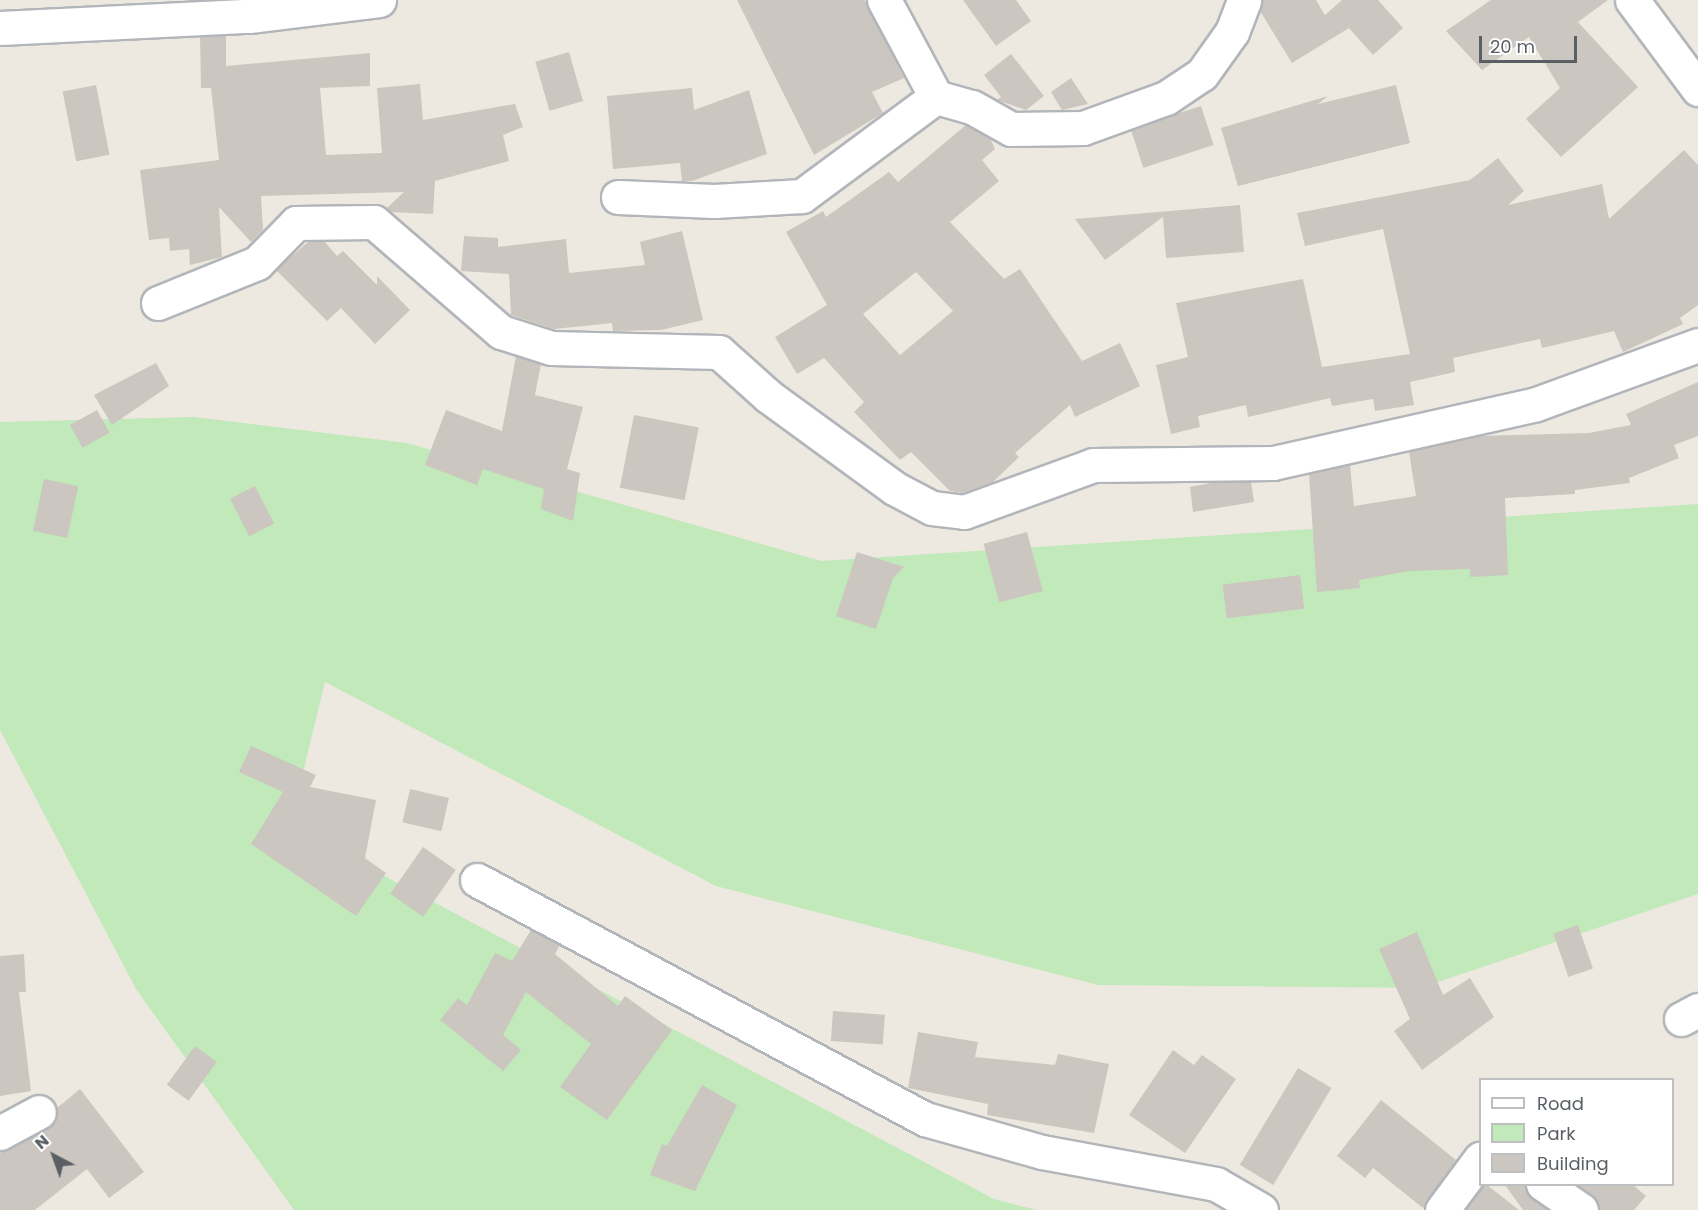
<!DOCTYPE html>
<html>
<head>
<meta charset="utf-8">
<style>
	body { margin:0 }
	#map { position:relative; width:1698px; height:1210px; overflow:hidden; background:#eee9e0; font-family:Poppins,sans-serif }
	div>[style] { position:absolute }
	.green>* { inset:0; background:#c1e9ba }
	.building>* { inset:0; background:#cbc6bf; transform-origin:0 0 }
	.roads { filter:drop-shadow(2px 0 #b2b6ba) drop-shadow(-2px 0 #b2b6ba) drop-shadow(0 2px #b2b6ba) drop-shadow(0 -2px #b2b6ba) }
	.minor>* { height:33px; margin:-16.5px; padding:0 16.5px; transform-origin:16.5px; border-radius:16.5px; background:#fff }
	span { translate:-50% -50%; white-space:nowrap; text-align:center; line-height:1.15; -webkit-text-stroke:4.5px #fff; paint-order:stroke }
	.legend { position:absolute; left:1479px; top:1078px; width:195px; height:108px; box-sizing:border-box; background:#fff; border:2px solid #bdbfc1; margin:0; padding:8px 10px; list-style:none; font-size:18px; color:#595f63 }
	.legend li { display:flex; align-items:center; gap:12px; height:30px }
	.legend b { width:30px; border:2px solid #bdbfc1 }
	.north { position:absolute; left:24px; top:1126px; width:60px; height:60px; -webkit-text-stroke:4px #fff; paint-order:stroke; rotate:319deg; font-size:16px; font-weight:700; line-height:24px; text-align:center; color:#595f63 }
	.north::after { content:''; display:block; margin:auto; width:21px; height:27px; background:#595f63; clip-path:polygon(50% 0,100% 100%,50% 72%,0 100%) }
	.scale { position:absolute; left:1479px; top:36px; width:98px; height:27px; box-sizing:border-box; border:3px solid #595f63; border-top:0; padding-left:8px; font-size:18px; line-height:21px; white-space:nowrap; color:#595f63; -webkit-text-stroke:4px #fff; paint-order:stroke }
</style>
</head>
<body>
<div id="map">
	<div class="green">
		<i style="clip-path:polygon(194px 417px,407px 443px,821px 561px,1698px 504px,1698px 894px,1420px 988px,1098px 985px,716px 886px,325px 682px,290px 826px,994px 1199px,1037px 1210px,294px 1210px,136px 989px,0 730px,0 422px)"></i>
	</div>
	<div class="building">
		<i style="clip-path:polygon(737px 0,865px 0,904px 78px,872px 92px,883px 113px,814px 155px)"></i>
		<i style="clip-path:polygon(963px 0,1016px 0,1031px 21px,996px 46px)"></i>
		<i style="clip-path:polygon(1262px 0,1316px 0,1325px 15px,1342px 0,1378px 0,1403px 28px,1373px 55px,1349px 28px,1292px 63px,1260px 11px)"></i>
		<i style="clip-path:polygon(1491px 0,1608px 0,1578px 22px,1638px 87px,1561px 157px,1526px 119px,1560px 88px,1529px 37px,1482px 70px,1446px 31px)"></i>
		<i style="clip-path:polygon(226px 36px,226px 66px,370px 53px,370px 86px,320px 88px,326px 155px,382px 153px,377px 88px,420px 84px,423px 120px,515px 104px,523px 127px,503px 135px,509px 161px,435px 181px,433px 214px,391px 212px,387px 208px,404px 192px,261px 196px,263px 230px,251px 242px,219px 207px,222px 257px,190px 265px,189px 249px,170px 251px,169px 238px,149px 240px,140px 170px,219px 160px,211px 88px,201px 88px,200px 37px)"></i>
		<i style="left:569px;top:52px;width:51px;height:35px;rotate:74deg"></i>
		<i style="clip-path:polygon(1011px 54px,1044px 96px,1026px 110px,997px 100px,1001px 97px,984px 75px)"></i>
		<i style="clip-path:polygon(1071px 78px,1088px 104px,1062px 110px,1051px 92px)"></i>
		<i style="left:96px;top:85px;width:71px;height:34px;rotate:79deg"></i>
		<i style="clip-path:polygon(1396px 85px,1410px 143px,1238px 186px,1221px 128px,1328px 96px,1318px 104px)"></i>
		<i style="clip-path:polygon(692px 88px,694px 110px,749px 90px,767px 154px,692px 181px,682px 181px,680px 163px,613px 169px,607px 96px)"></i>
		<i style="left:1201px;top:106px;width:41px;height:74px;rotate:72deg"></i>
		<i style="clip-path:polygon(evenodd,966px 125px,990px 138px,995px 149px,982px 160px,999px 181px,950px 222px,1004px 279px,1020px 269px,1082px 361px,1120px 343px,1140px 386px,1075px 417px,1070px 405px,1015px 453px,1019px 457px,993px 482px,962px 493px,950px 491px,911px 452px,900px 460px,854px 412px,864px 402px,824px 358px,797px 374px,775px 337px,827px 305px,786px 232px,823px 211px,826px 217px,889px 172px,898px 182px,966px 125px,916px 272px,953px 311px,900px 355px,863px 314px,916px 272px)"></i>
		<i style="clip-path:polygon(1684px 150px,1698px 165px,1698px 305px,1680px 318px,1683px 324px,1623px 352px,1614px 331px,1542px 348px,1540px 339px,1453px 358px,1455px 372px,1410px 382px,1414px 405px,1375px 411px,1373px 399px,1332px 406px,1330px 398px,1248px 417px,1246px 405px,1198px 416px,1200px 427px,1171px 434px,1156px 365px,1188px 357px,1176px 303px,1303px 279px,1322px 367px,1410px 354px,1383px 229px,1305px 246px,1297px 213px,1470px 180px,1498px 158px,1524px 191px,1508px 205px,1602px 184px,1609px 219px)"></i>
		<i style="clip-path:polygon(1240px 205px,1244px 252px,1166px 258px,1163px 217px,1105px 260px,1075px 219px)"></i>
		<i style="clip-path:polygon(682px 231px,703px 320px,661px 330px,613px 331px,612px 323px,554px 329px,511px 315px,509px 274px,461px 271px,464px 236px,498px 238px,498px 247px,566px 239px,569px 273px,645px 265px,640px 242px)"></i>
		<i style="clip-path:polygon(324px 241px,337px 256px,343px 251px,377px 285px,377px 276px,410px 310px,375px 344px,341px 308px,327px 321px,276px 270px,308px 242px)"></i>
		<i style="clip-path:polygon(516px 356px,541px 364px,535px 395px,583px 407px,567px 469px,580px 473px,573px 521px,541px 509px,544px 489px,483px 469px,477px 485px,425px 465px,446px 410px,502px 431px)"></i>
		<i style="clip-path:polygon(156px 363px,169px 386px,112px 425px,94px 395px)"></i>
		<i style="clip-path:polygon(1698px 382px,1698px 436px,1674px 445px,1679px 458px,1629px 478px,1630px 483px,1575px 490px,1575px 494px,1505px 498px,1508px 575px,1470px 577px,1470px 569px,1409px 571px,1359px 580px,1360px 588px,1317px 592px,1309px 474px,1350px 465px,1354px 506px,1416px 496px,1409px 452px,1478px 436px,1589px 433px,1631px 425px,1626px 414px)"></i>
		<i style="left:97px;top:410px;width:26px;height:31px;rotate:61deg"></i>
		<i style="left:634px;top:415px;width:66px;height:74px;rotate:11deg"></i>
		<i style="left:44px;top:479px;width:35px;height:53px;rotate:12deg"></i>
		<i style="clip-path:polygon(1216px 482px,1251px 482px,1254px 502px,1193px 512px,1190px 487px)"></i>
		<i style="left:255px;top:486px;width:42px;height:28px;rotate:63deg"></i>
		<i style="left:1027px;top:532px;width:61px;height:45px;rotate:75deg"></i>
		<i style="clip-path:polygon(857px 552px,904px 567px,893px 578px,876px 629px,836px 616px)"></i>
		<i style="left:1300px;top:575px;width:34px;height:78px;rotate:83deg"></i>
		<i style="clip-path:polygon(251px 746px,316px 775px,310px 787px,376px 800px,365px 858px,386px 873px,356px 916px,251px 844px,283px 792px,239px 772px)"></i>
		<i style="left:410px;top:789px;width:40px;height:34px;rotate:13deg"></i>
		<i style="left:423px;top:847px;width:40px;height:57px;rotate:35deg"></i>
		<i style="left:1578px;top:925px;width:46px;height:26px;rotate:71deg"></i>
		<i style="clip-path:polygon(531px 930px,560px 945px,555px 954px,618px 1006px,625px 996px,672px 1030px,607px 1120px,560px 1087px,591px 1044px,526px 992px,503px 1035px,521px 1050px,503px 1071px,440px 1020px,458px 998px,467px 1005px,495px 953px,512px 961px)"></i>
		<i style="clip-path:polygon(1417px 932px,1443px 995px,1470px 978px,1494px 1017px,1422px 1070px,1394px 1031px,1410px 1019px,1379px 949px)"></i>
		<i style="clip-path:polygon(24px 954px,26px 992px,19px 992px,31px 1091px,0 1096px,0 956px)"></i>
		<i style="left:833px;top:1011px;width:52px;height:30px;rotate:4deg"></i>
		<i style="clip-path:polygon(918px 1032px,978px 1042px,975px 1057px,1055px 1065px,1058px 1054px,1109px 1064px,1094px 1133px,987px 1115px,988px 1104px,908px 1088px)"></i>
		<i style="left:195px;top:1046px;width:27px;height:48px;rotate:36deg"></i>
		<i style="clip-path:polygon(1173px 1050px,1194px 1065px,1202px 1055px,1236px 1079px,1185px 1153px,1129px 1115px)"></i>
		<i style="left:1298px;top:1068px;width:39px;height:113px;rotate:31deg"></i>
		<i style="clip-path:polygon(702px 1085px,737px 1105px,695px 1191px,650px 1175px,662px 1144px,667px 1146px)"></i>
		<i style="clip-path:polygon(80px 1089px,144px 1172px,109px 1198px,87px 1169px,35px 1210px,0 1210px,0 1153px,48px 1128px,57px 1108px)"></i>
		<i style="clip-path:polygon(1381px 1100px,1456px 1160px,1423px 1208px,1373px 1168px,1365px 1178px,1337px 1156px)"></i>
		<i style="clip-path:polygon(1484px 1185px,1487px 1185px,1519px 1210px,1465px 1210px)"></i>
		<i style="clip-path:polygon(1505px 1185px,1525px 1185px,1532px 1199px,1548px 1210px,1523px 1210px)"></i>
		<i style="clip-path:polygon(1577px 1185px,1633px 1185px,1646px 1196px,1634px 1210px,1600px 1210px,1592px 1195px)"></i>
	</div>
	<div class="roads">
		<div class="minor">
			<i style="left:884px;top:0;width:110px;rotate:61.8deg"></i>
			<i style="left:936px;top:97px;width:37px;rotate:16deg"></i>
			<i style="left:972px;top:107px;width:45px;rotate:29.4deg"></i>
			<i style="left:1011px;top:129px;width:72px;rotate:-0.8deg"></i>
			<i style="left:1083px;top:128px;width:88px;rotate:-19.9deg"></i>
			<i style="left:1166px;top:98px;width:43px;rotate:-33.7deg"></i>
			<i style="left:1202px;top:74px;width:52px;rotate:-54.5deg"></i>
			<i style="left:1232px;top:32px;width:34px;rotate:-69deg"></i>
			<i style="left:1632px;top:0;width:111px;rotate:53.4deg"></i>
			<i style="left:0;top:28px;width:249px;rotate:-2.8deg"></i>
			<i style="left:249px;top:16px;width:131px;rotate:-7deg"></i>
			<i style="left:618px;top:197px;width:96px;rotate:2.4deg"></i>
			<i style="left:714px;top:201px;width:88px;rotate:-3.3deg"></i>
			<i style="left:802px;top:196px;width:167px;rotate:-36.5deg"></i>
			<i style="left:158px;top:303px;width:107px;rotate:-22deg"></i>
			<i style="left:257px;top:263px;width:56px;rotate:-45.7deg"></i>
			<i style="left:296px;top:223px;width:78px;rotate:-0.7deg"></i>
			<i style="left:374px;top:222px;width:168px;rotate:40.9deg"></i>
			<i style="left:501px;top:332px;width:52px;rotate:17.7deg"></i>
			<i style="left:551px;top:348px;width:168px;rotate:1.4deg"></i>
			<i style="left:719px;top:352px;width:66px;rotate:41.9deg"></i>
			<i style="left:768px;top:396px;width:156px;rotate:36.1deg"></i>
			<i style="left:894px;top:488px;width:43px;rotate:27.8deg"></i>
			<i style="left:932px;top:508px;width:32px;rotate:7deg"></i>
			<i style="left:964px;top:512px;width:137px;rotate:-20deg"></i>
			<i style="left:1093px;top:465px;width:180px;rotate:-0.6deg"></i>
			<i style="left:1273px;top:463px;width:270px;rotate:-12.6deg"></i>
			<i style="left:1536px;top:404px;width:172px;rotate:-20deg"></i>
			<i style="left:477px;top:880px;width:508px;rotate:28.08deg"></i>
			<i style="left:925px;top:1119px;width:122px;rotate:15.8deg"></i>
			<i style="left:1042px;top:1152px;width:177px;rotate:10.4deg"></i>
			<i style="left:1216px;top:1184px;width:52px;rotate:30deg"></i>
			<i style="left:1681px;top:1019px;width:19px;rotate:-28deg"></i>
			<i style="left:0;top:1133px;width:44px;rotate:-28.3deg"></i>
			<i style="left:1543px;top:1184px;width:46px;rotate:34.4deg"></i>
			<i style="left:1442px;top:1210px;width:64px;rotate:-53.3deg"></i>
		</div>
	</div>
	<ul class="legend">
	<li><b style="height:8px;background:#fff"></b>Road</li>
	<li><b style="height:16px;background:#c1e9ba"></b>Park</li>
	<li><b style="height:16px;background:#cbc6bf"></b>Building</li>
	</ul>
	<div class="north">N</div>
	<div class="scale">20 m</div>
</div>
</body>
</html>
